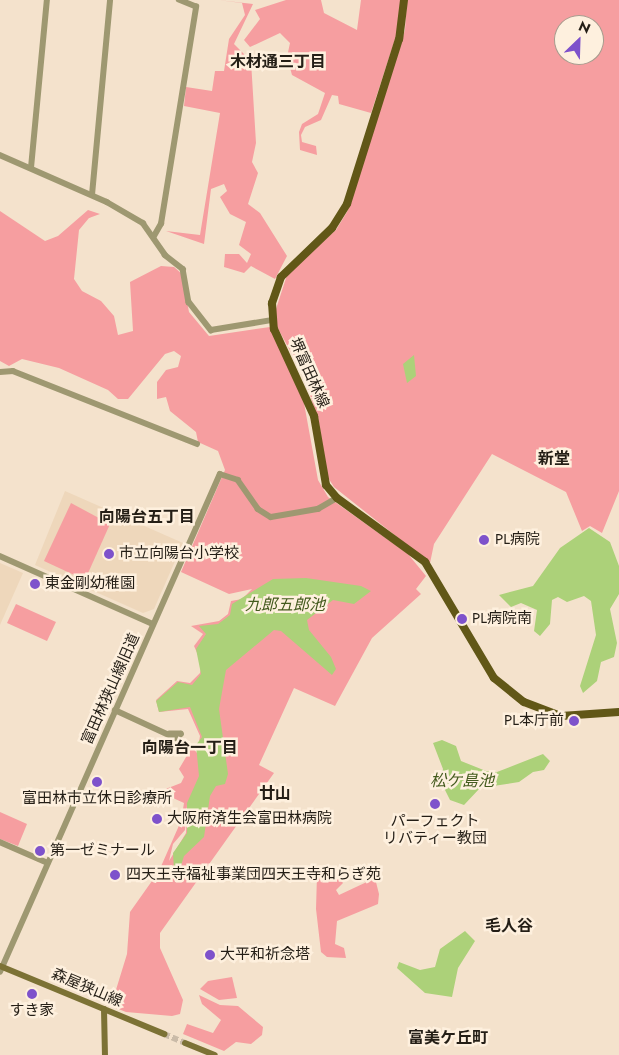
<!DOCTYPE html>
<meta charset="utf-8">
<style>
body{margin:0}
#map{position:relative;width:619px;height:1055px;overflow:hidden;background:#f4e2cc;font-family:Jost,"Noto Sans JP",sans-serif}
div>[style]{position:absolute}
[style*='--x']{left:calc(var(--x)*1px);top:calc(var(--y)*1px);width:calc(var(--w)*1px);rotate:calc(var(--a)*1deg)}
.built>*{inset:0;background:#eed7bb}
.green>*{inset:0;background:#f69ea0}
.water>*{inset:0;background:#acd179}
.secondary-tunnel>*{height:6px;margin-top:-3px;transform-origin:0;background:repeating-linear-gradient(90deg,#cabba8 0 6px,transparent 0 9px)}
.tertiary>*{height:5.5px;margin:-2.75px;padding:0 2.75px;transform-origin:2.75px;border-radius:2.75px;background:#9e9871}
.secondary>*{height:6px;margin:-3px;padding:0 3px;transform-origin:3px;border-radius:3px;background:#7c7235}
.primary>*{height:8px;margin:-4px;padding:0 4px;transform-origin:4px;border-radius:4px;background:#615717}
.dots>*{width:14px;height:14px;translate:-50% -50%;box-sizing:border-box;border:2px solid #fef0de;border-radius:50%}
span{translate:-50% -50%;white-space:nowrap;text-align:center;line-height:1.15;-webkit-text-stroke:5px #fef0de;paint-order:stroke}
.street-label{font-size:15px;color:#241e16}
.poi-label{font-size:15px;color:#241e16}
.left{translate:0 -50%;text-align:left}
.right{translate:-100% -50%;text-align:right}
.neighbourhood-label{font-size:16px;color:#241e16;font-weight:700}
.water-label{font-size:16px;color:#445b1e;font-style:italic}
.north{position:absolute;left:554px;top:15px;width:50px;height:50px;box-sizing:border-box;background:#fef0de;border:1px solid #a79c8e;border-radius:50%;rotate:24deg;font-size:14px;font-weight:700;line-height:20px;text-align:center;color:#241e16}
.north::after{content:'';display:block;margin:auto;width:18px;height:22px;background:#7e52cb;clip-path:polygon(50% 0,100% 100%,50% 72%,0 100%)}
</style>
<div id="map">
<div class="built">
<i style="clip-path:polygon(65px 491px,183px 543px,154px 609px,143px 613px,35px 565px)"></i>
<i style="clip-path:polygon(0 563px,23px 573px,0 625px)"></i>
</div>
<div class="green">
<i style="clip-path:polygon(218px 0,253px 4px,234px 44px,251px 61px,256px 143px,252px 162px,258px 173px,248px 204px,260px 213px,287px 256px,275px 279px,251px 266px,244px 273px,224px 267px,225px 254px,239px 254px,247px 263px,251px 254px,239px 245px,246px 222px,230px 214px,220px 197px,227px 191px,224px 184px,211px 189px,204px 244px,166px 231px,200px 235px,220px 113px,184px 106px,186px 87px,212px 91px,215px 71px,224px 71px,229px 39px,245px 15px,242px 3px)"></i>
<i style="clip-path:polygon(286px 0,321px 0,324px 13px,357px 30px,361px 0,401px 0,398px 30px,371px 113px,339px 104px,338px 96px,332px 95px,321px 120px,305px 127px,301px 135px,302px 142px,316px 146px,317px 155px,300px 150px,299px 132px,302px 124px,318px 114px,325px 93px,292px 75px,287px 57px,290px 43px,280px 33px,250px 47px,244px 40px,260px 19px,255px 10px)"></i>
<i style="clip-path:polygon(evenodd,407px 0,619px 0,619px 491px,602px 533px,590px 526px,582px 531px,566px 492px,492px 454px,434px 544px,430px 563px,334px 487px,327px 476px,319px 423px,304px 376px,276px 325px,275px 312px,288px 272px,336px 230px,347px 212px,405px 30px,407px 0,564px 25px,594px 25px,594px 55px,564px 55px,564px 25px)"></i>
<i style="clip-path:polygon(evenodd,88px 210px,100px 214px,89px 218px,79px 230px,74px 279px,82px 291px,101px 301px,114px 316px,118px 335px,133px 331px,130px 282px,161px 266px,174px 267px,182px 274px,189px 312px,209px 336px,270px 327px,304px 403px,318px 480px,328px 497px,408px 554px,426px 576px,416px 589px,421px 594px,372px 638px,335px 706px,294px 688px,259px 765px,274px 773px,160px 933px,160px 948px,183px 1000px,180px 1014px,172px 1016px,126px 1012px,111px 1006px,127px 954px,130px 912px,159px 871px,181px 821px,184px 803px,162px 793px,163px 790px,181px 783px,184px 777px,179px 769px,192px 747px,197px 753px,200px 736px,188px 709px,159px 712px,156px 700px,177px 681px,190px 683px,200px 673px,202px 664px,194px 646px,203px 634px,191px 626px,219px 621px,228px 614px,231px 601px,242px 599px,252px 589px,229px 594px,181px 572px,225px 470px,218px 451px,198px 442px,196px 432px,170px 411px,166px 397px,157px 399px,157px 382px,166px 370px,178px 367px,181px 356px,174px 351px,165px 354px,128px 399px,118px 399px,108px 390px,59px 368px,22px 359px,9px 366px,0 361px,0 211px,45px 241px,58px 236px,88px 210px,187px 805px,186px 833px,169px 861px,173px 844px,185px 830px,187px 805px)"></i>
<i style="clip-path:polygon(71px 503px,110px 524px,85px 580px,44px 561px)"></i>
<i style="clip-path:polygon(16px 604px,56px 622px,47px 641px,7px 623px)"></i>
<i style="clip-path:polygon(0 812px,27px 824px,18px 846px,0 839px)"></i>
<i style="clip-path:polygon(335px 873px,343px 883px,336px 890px,339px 895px,371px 880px,376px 882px,379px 894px,378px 904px,337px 921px,335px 944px,344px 948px,346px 958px,327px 957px,321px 952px,316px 909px,317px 875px)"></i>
<i style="clip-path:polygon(232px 977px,237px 998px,219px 1000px,200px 989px,208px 981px)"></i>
<i style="clip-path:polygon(199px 995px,220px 1005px,238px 1006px,263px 1027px,262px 1035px,251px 1044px,236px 1042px,224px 1051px,183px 1034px,187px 1024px,213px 1033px,221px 1020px,202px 1004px)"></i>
</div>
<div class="water">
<i style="clip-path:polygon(414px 355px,416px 376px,407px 383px,403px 364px)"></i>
<i style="clip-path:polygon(589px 528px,610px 542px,619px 566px,619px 594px,610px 609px,617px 643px,614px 657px,601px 662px,597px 681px,583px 693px,580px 686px,596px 635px,591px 601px,584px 596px,567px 602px,558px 597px,552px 600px,550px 624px,540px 636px,534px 631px,537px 610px,521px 603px,511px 607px,499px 595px,533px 586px,560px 548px)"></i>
<i style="clip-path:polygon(306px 578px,361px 586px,371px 591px,354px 604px,333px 600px,307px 620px,309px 630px,331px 657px,336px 669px,332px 675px,281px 631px,274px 630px,226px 670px,219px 709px,228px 774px,225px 784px,216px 786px,210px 796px,204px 837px,184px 856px,179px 872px,174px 870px,173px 853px,187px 833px,187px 803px,199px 776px,196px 745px,202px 737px,190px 707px,159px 712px,156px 701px,178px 682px,192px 685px,201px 674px,196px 649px,206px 634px,199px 626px,218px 624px,230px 615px,232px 604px,273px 579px)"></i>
<i style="clip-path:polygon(442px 740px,456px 746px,461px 761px,486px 771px,497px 772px,543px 754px,550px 761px,544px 770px,533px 772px,519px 782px,480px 788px,464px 805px,450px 800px,440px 780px,443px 769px,433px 743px)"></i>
<i style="clip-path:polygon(465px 931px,475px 941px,458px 968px,452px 997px,425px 993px,397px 968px,399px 962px,420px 970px,435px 967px,440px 949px)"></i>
</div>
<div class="secondary-tunnel">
<i style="--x:164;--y:1034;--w:23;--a:23"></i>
</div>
<div class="tertiary">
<i style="--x:0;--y:155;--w:117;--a:23.7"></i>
<i style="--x:107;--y:202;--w:42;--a:30.3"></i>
<i style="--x:143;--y:223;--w:39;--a:55"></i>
<i style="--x:165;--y:255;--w:23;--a:38"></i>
<i style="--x:183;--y:269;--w:34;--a:80"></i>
<i style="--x:189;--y:302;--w:36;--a:52"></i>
<i style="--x:211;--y:330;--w:62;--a:-9.3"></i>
<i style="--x:31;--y:168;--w:169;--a:-84.6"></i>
<i style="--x:92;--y:195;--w:196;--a:-84.7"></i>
<i style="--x:154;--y:236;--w:14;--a:-60"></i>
<i style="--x:161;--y:224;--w:220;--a:-80.8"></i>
<i style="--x:196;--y:7;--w:18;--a:-158"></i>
<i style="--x:0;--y:372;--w:13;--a:-4"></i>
<i style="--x:13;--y:371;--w:198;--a:21.6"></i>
<i style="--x:0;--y:556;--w:167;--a:24"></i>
<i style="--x:115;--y:710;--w:67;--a:24.7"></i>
<i style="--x:176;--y:738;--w:6;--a:-39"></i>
<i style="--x:181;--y:734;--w:11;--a:180"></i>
<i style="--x:0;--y:842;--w:52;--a:23.6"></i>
<i style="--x:0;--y:972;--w:544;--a:-66.17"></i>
<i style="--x:220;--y:474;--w:19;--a:18"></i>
<i style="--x:238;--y:480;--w:35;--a:55"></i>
<i style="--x:258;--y:509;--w:15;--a:32"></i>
<i style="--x:271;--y:517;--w:48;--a:-9.7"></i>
<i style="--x:318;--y:509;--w:22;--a:-30"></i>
</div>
<div class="secondary">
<i style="--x:0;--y:966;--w:178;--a:22.5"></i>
<i style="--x:104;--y:1009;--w:46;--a:88.8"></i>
<i style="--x:185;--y:1043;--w:32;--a:22"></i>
</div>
<div class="primary">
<i style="--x:404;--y:0;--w:39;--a:97"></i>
<i style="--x:399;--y:39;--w:173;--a:107.5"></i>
<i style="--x:347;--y:204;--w:28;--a:122"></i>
<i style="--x:332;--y:228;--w:71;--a:136.1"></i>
<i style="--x:281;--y:277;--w:28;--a:109"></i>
<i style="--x:272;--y:303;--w:26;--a:86"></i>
<i style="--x:274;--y:329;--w:96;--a:65.3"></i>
<i style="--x:314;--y:416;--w:70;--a:80.1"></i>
<i style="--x:326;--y:485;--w:17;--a:50"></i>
<i style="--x:337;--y:498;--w:109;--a:36"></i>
<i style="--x:425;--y:562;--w:135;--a:59.3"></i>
<i style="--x:494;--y:678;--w:38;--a:39"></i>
<i style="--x:524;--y:702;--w:40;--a:21"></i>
<i style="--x:561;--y:716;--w:58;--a:-3.9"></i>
</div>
<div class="dots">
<i style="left:484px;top:540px;background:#7e52cb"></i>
<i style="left:109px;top:554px;background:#7e52cb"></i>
<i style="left:35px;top:584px;background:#7e52cb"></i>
<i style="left:462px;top:619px;background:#7e52cb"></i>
<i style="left:574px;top:721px;background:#7e52cb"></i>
<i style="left:97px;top:782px;background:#7e52cb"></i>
<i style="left:435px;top:804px;background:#7e52cb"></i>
<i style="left:157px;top:819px;background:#7e52cb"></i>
<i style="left:40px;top:851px;background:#7e52cb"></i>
<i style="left:115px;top:875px;background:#7e52cb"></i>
<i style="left:210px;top:955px;background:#7e52cb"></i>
<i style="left:32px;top:994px;background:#7e52cb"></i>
</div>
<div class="street-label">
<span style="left:309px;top:373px;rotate:66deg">堺富田林線</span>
<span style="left:111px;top:689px;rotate:-66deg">富田林狭山線旧道</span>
<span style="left:87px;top:988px;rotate:23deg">森屋狭山線</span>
</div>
<div class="poi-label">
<span class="left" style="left:495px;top:540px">PL病院</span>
<span class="left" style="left:119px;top:554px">市立向陽台小学校</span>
<span class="left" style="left:45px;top:584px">東金剛幼稚園</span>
<span class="left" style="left:472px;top:619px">PL病院南</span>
<span class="right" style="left:564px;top:721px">PL本庁前</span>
<span style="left:97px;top:799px">富田林市立休日診療所</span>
<span class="left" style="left:167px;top:819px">大阪府済生会富田林病院</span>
<span style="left:435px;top:830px">パーフェクト<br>リバティー教団</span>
<span class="left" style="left:50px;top:851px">第一ゼミナール</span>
<span class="left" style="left:126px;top:875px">四天王寺福祉事業団四天王寺和らぎ苑</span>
<span class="left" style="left:220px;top:955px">大平和祈念塔</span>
<span style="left:32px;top:1011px">すき家</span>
</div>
<div class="neighbourhood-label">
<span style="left:278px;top:62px">木材通三丁目</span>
<span style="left:554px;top:459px">新堂</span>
<span style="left:147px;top:517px">向陽台五丁目</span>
<span style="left:190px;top:748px">向陽台一丁目</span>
<span style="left:275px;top:794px">廿山</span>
<span style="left:509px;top:926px">毛人谷</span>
<span style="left:448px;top:1038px">富美ケ丘町</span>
</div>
<div class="water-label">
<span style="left:285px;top:605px">九郎五郎池</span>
<span style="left:462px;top:781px">松ケ島池</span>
</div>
<div class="north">N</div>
</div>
